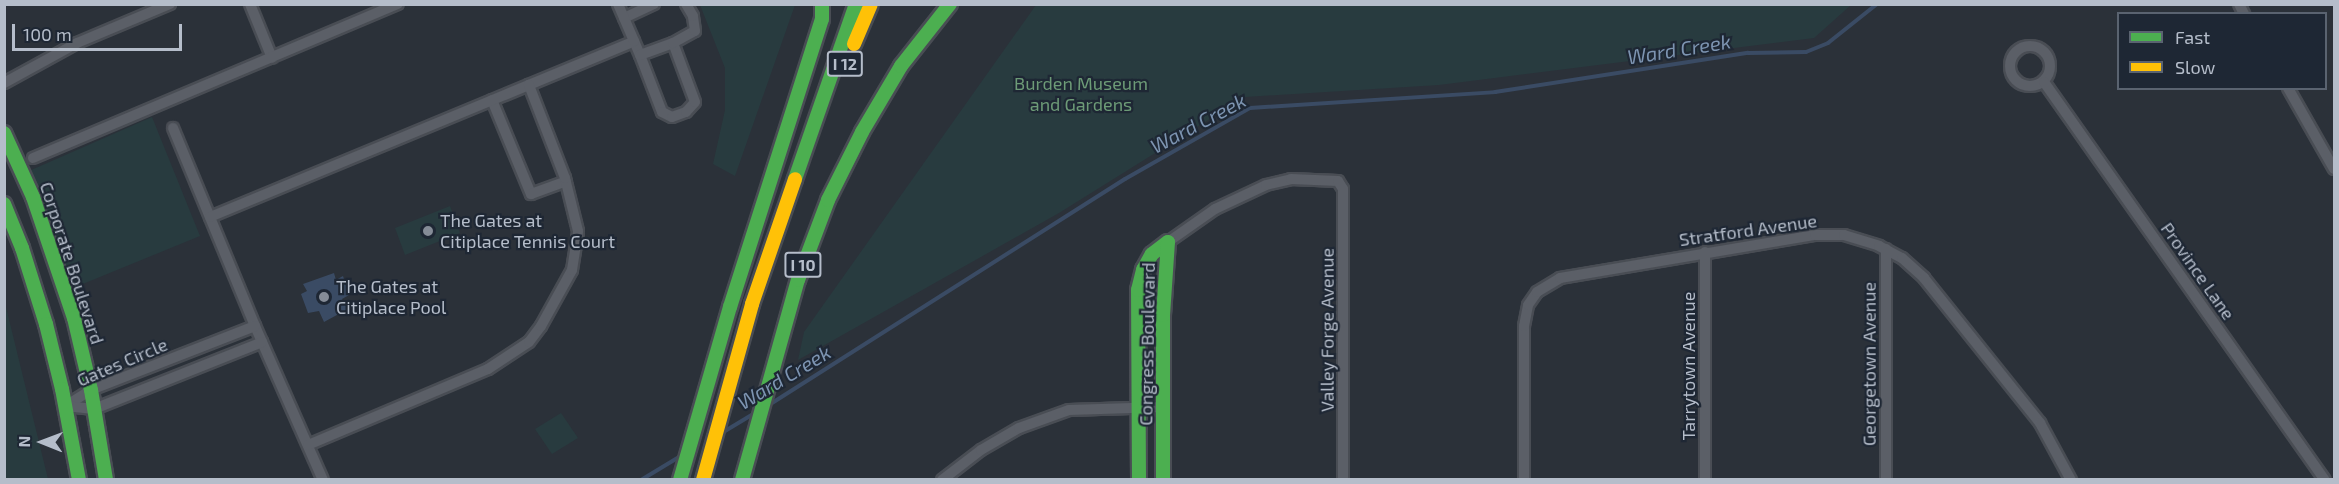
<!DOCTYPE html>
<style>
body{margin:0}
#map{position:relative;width:2339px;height:484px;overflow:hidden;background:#2b3139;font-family:"Exo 2",sans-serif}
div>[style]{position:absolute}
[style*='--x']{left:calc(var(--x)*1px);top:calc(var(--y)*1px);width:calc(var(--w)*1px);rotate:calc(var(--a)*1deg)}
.green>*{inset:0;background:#283b3f}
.water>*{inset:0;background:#3a4b64}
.stream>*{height:4px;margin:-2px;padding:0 2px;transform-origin:2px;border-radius:2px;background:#3a4b64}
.roads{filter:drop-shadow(2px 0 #494d54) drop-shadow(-2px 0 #494d54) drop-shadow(0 2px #494d54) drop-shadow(0 -2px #494d54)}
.street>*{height:10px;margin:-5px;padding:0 5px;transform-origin:5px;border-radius:5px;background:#5b5f67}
.street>.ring{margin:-5px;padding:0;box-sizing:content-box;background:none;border:10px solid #5b5f67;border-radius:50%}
.fast>*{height:14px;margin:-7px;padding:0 7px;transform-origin:7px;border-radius:7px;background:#4caf50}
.slow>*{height:14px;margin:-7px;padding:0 7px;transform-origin:7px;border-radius:7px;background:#ffc107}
.dots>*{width:16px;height:16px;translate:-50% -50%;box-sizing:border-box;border:3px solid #1e2734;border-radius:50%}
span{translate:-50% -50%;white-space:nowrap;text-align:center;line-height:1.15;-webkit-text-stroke:4.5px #1e2734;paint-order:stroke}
.shield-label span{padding:2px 4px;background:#1e2734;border:2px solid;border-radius:4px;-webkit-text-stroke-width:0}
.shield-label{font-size:16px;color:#b5bdca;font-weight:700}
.park-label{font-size:18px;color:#6d9b77}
.poi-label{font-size:18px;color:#b5bdca}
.left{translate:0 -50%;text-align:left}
.street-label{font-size:18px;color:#b5bdca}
.water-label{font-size:20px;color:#7d94b1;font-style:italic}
.frame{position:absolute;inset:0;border:6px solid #b5bdca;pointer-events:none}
.legend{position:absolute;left:2117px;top:12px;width:210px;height:78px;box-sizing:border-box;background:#1e2734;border:2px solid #5a6370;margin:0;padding:8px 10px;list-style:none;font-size:18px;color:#b5bdca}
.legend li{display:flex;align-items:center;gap:12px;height:30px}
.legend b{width:30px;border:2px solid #5a6370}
.north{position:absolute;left:12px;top:412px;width:60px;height:60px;-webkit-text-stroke:4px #1e2734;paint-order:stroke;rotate:271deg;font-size:16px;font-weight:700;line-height:24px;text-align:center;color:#b5bdca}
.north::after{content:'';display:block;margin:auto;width:21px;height:27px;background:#b5bdca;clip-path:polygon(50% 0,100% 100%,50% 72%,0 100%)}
.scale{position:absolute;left:12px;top:24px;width:170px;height:27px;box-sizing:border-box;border:3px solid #b5bdca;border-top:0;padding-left:8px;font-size:18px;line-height:21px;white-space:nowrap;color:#b5bdca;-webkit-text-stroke:4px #1e2734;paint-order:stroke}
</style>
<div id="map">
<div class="green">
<i style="clip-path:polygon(700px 5px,795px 5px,735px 176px,713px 164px,725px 110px,725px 68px)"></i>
<i style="clip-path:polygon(1036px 5px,1036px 4px,1851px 5px,1814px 38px,1439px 85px,1245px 97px,1059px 213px,798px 360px,804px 332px)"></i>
<i style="clip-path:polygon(152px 117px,200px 236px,73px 288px,29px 171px)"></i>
<i style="clip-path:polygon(450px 206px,460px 233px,405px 255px,395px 228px)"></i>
<i style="clip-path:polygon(5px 303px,48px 479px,5px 479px)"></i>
<i style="clip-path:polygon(561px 413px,578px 438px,552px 454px,535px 429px)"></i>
</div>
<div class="water">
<i style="clip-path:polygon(334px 273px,336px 280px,343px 276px,349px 295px,342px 299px,348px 309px,324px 322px,319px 311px,308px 313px,301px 294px,307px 291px,303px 284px)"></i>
</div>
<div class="stream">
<i style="--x:772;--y:403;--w:418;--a:-32.4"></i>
<i style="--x:1125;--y:179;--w:144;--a:-29.6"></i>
<i style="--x:1250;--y:108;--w:246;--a:-3.7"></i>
<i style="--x:1495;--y:92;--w:256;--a:-8.8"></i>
<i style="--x:1748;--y:53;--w:58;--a:-1"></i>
<i style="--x:1806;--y:52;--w:24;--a:-22"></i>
<i style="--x:1828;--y:43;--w:63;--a:-38.5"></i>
<i style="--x:725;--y:431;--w:31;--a:-31"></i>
<i style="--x:641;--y:480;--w:44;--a:-31.2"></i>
</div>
<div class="roads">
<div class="street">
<i style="--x:250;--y:4;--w:58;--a:67.8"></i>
<i style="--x:2239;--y:4;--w:11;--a:63"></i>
<i style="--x:624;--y:18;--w:33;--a:-25"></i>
<i style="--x:634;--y:41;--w:15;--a:67"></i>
<i style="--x:640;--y:55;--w:61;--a:68.9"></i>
<i style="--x:662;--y:112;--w:11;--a:27"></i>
<i style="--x:672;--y:117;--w:15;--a:-20"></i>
<i style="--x:686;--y:112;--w:13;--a:-48"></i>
<i style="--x:695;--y:102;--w:63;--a:-110.4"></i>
<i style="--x:673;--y:43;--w:35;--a:160"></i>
<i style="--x:673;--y:43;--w:25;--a:-29"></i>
<i style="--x:695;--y:31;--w:15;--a:-98"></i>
<i style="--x:693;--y:16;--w:14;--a:-120"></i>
<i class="ring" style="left:2010px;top:46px;width:30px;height:30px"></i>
<i style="--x:2044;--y:82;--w:487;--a:54.8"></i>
<i style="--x:4;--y:83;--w:83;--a:-28.7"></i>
<i style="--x:77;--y:43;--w:101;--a:-22.8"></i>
<i style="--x:2288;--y:88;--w:93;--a:60.4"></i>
<i style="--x:492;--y:100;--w:102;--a:67.5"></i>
<i style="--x:531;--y:194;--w:37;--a:-20"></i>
<i style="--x:173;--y:128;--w:214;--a:67.5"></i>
<i style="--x:255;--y:326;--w:168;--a:66.2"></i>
<i style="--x:33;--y:158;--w:396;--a:-22.9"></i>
<i style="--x:210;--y:217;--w:459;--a:-22.5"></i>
<i style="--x:634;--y:41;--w:40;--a:-113.4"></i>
<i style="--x:1168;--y:242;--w:57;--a:-35.1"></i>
<i style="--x:1215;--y:209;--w:56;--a:-25.2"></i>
<i style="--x:1266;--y:185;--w:26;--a:-13"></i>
<i style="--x:1291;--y:179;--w:47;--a:2.4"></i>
<i style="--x:1338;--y:181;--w:9;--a:58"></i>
<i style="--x:1343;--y:189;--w:291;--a:90"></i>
<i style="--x:255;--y:326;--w:176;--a:158.7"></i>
<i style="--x:91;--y:390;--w:31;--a:148"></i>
<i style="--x:65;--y:406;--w:29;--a:6"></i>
<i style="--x:94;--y:409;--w:181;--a:-21.7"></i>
<i style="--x:308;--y:445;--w:195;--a:-22.9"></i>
<i style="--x:488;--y:369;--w:49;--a:-33.4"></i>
<i style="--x:529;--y:342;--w:20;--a:-53"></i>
<i style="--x:541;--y:326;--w:64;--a:-61"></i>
<i style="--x:572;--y:270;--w:39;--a:-81"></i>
<i style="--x:578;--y:231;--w:55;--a:-103.8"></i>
<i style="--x:565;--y:178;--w:100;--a:-111.2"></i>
<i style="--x:942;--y:480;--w:49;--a:-37.6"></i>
<i style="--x:981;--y:450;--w:44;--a:-30.1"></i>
<i style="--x:1019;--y:428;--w:53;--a:-19.8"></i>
<i style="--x:1069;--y:410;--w:94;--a:-1.8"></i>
<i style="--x:1524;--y:480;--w:154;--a:-90"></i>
<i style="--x:1524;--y:326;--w:21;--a:-79"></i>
<i style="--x:1528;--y:305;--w:16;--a:-55"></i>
<i style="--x:1537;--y:292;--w:27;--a:-31"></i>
<i style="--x:1560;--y:278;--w:259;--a:-9.6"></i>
<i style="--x:1815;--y:235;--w:29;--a:0"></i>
<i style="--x:1844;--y:235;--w:37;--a:17"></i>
<i style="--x:1879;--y:246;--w:26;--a:28"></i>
<i style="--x:1902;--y:258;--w:30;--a:42"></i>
<i style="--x:1924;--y:278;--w:186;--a:51.3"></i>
<i style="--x:2040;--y:423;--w:65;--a:61.5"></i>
<i style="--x:1705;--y:480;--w:228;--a:-90"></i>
<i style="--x:1886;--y:480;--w:231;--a:-90"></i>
</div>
<div class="fast">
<i style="--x:4;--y:133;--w:70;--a:65.6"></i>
<i style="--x:33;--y:197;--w:128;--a:71.3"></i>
<i style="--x:74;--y:318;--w:74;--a:76.7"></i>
<i style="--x:91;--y:390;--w:91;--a:80.5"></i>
<i style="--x:795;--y:179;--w:185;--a:-70.8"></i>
<i style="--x:4;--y:204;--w:48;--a:67.8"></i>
<i style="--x:22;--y:248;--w:80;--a:72.5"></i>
<i style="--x:46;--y:324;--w:67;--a:76.2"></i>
<i style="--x:62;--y:389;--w:93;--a:79.4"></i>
<i style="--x:680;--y:480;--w:180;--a:-73.9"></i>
<i style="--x:730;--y:307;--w:302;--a:-72.3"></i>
<i style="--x:822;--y:19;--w:15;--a:-90"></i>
<i style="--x:742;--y:480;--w:208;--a:-74.4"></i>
<i style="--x:798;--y:280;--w:85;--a:-69.4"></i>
<i style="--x:828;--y:200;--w:76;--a:-63.4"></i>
<i style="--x:862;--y:132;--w:77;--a:-59.4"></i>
<i style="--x:901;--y:66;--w:79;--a:-51.7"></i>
<i style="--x:1139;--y:480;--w:190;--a:-90.3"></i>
<i style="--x:1138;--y:290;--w:21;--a:-76"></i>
<i style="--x:1143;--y:270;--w:18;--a:-61"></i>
<i style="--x:1152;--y:254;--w:20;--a:-37"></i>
<i style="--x:1163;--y:480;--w:165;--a:-90"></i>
<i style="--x:1163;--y:315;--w:73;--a:-86.1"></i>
</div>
<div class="slow">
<i style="--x:854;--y:44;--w:43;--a:-67"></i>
<i style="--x:703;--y:480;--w:183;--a:-74.4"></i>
<i style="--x:752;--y:304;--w:132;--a:-71"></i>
</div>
</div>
<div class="dots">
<i style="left:428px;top:231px;background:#858c97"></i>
<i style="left:324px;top:297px;background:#858c97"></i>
</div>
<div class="shield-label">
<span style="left:845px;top:64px">I 12</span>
<span style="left:803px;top:265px">I 10</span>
</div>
<div class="park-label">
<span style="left:1081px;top:94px">Burden Museum<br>and Gardens</span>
</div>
<div class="poi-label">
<span class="left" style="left:440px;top:231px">The Gates at<br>Citiplace Tennis Court</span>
<span class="left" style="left:336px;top:297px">The Gates at<br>Citiplace Pool</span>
</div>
<div class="street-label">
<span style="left:1748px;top:230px;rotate:-8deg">Stratford Avenue</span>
<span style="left:72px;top:263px;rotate:72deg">Corporate Boulevard</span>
<span style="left:2198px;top:271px;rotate:55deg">Province Lane</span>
<span style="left:1327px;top:330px;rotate:-90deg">Valley Forge Avenue</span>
<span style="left:1147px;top:344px;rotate:-89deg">Congress Boulevard</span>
<span style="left:122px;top:362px;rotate:-23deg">Gates Circle</span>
<span style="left:1869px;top:364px;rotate:-90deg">Georgetown Avenue</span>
<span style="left:1688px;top:366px;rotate:-90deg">Tarrytown Avenue</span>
</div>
<div class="water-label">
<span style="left:1679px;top:49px;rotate:-9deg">Ward Creek</span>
<span style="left:1198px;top:123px;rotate:-28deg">Ward Creek</span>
<span style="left:784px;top:377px;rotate:-31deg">Ward Creek</span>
</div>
<div class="frame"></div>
<ul class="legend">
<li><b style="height:8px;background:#4caf50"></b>Fast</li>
<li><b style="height:8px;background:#ffc107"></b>Slow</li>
</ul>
<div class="north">N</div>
<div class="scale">100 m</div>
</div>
